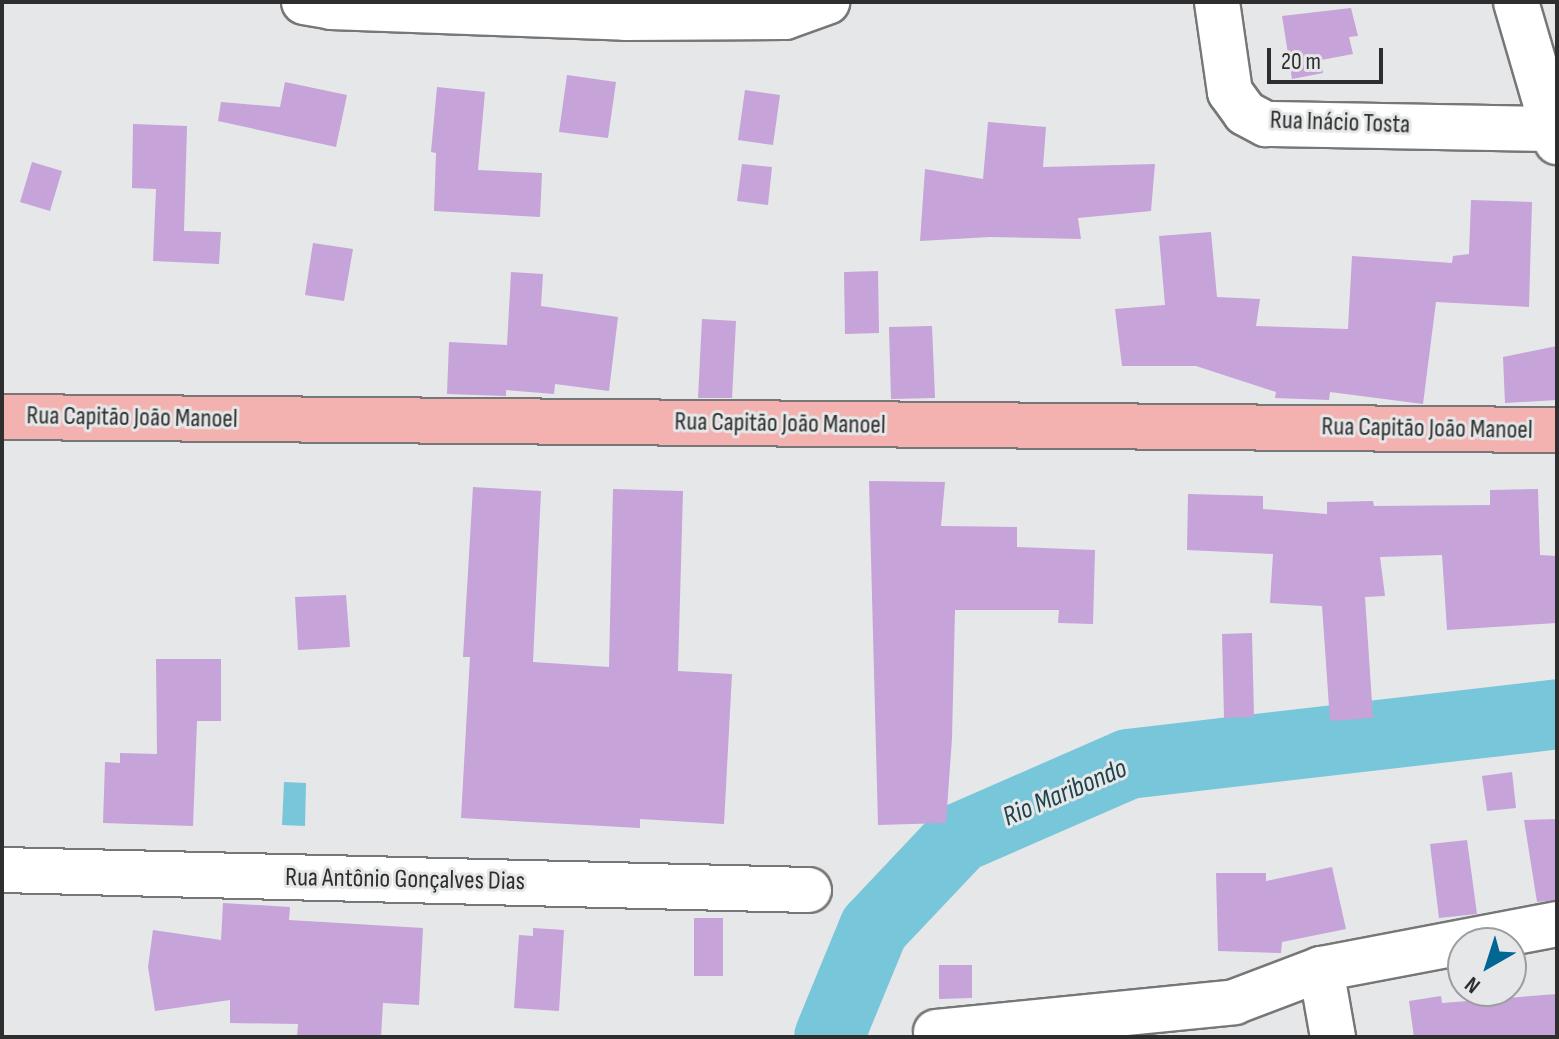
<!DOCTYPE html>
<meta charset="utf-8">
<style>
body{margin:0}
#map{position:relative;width:1559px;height:1039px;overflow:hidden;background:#e6e7e8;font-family:"Sofia Sans Condensed",sans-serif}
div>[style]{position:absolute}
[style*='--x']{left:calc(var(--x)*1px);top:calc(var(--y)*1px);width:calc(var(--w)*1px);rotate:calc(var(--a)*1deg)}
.water>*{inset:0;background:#77c6da}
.river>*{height:70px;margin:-35px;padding:0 35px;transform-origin:35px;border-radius:35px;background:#77c6da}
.building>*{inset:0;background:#c6a3d8}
.roads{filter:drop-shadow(2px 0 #777778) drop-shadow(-2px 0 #777778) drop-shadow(0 2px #777778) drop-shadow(0 -2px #777778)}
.minor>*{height:44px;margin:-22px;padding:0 22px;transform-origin:22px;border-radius:22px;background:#fff}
.major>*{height:44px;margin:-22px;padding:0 22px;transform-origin:22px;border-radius:22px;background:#f3b1b0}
span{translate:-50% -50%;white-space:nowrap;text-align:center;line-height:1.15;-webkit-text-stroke:6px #e6e7e8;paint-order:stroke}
.street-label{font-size:26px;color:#2e2e2e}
.water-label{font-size:28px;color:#1e434c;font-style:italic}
.frame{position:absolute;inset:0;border:4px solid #2e2e2e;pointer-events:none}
.north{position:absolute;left:1447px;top:927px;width:80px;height:80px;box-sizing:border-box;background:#e6e7e8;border:2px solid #9c9d9e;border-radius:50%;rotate:219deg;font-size:22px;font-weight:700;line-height:32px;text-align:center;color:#2e2e2e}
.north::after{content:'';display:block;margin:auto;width:28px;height:36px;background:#006795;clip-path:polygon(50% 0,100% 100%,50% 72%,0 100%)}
.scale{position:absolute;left:1267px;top:48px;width:116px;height:36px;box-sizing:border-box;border:4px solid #2e2e2e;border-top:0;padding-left:10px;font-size:24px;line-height:28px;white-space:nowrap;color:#2e2e2e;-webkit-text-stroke:6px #e6e7e8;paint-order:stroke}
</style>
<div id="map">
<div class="water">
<i style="clip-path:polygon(284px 782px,306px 783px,305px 826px,282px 825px)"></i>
</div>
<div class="river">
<i style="--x:829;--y:1037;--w:118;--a:-67.6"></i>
<i style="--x:874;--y:928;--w:124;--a:-46.6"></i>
<i style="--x:959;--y:838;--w:184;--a:-23.6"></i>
<i style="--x:1128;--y:764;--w:432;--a:-6.6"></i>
</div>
<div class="building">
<i style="clip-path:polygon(1351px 8px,1358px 36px,1349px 37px,1353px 54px,1321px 60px,1323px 73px,1292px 79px,1282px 16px)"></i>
<i style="clip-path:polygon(567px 75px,616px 82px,608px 138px,559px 132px)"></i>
<i style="clip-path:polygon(285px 82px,347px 95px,336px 147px,218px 121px,221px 102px,280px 107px)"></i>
<i style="clip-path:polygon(437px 87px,485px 92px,478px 170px,542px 173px,540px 217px,434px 211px,436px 153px,431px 152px)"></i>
<i style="clip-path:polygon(745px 90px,780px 95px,773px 145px,738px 140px)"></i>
<i style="clip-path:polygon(988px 122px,1046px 127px,1043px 167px,1155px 164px,1151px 211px,1078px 218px,1081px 239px,990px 237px,920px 241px,925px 169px,983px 179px)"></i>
<i style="clip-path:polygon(133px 124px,187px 126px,184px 231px,221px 232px,219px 264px,153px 261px,156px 189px,132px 188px)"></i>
<i style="clip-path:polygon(32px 162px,62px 171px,50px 211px,20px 202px)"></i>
<i style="clip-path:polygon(742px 164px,772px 167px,768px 205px,737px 201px)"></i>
<i style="clip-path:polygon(1471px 200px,1532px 202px,1529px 307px,1436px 302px,1423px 404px,1330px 392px,1329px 400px,1275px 398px,1276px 392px,1196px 366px,1122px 366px,1115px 309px,1165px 305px,1159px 236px,1211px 232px,1217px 297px,1260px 299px,1256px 326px,1348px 329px,1352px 256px,1452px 263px,1453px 256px,1469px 254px)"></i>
<i style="clip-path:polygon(313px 243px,353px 249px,344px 301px,305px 295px)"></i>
<i style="clip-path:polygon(878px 271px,879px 333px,845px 334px,844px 272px)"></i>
<i style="clip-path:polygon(511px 272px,543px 274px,541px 306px,618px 317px,609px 391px,555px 384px,554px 394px,506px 390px,506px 396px,447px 394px,449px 342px,507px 345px)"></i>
<i style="clip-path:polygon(702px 319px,736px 321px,732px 398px,698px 398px)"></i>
<i style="clip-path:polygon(932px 326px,935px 398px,891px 399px,889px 327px)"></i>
<i style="clip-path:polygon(1557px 346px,1557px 400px,1505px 403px,1503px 357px)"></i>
<i style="clip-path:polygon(869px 481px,945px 482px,941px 526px,1017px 527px,1017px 547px,1095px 550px,1093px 624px,1058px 623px,1059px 610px,955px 610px,952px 738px,946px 823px,878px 825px)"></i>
<i style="clip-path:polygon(473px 487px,541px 491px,533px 662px,609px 667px,613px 489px,683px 491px,678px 671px,732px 674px,724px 824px,640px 819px,640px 828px,461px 818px,470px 657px,463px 657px)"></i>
<i style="clip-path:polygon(1538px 489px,1540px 555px,1557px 556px,1557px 623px,1447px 630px,1442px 555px,1380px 557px,1385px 596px,1365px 597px,1373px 718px,1330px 721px,1322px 606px,1270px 603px,1273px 554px,1187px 550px,1188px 494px,1263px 496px,1263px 509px,1327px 514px,1327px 502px,1373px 501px,1374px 506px,1490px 505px,1490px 490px)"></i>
<i style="clip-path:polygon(346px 595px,350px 647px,298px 650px,295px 597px)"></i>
<i style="clip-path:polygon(1252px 633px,1254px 717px,1224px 718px,1222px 634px)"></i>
<i style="clip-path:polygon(156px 659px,221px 659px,221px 721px,197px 721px,193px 826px,103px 823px,105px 762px,120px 763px,120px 753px,157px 754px)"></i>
<i style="clip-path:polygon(1512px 772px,1516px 808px,1487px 811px,1482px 776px)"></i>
<i style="clip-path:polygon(1557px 819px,1557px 900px,1537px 902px,1524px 820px)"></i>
<i style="clip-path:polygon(1467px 840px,1477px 914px,1439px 918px,1430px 844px)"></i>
<i style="clip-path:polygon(1332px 867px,1346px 929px,1282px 942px,1281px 953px,1218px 951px,1216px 873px,1266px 873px,1266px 881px)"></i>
<i style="clip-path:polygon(223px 903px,290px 907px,289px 920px,423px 928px,419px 1005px,383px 1003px,381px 1037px,297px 1037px,298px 1024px,230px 1023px,230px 1000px,155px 1011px,148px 967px,153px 930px,221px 940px)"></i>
<i style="clip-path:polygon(694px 918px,723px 918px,723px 976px,694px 976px)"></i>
<i style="clip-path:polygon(533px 928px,564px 930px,559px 1011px,514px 1008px,519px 935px,533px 936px)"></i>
<i style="clip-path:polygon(939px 965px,972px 965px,972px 998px,939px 999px)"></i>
<i style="clip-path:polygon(1557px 994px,1557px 1037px,1414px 1037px,1409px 1001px,1441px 996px,1442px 1003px)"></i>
</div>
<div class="roads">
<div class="minor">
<i style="--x:304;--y:2;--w:27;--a:10"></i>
<i style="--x:331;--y:7;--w:295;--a:2.1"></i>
<i style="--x:626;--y:18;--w:159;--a:-0.4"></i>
<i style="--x:785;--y:17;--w:45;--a:-19.7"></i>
<i style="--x:1217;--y:2;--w:91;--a:81.8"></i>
<i style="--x:1230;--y:92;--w:26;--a:54"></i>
<i style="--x:1245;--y:113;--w:24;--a:28"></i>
<i style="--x:1266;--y:124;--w:287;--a:1"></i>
<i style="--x:1516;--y:2;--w:146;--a:73.7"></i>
<i style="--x:2;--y:870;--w:807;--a:1.42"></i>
<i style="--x:1321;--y:969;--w:69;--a:80"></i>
<i style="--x:936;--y:1032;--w:300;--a:-5.7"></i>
<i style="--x:1234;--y:1002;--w:93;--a:-20.8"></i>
<i style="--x:1321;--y:969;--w:240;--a:-10.8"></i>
</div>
<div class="major">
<i style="--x:2;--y:417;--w:1555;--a:0.48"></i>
</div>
</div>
<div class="street-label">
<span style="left:1340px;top:123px;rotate:2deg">Rua Inácio Tosta</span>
<span style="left:132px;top:418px;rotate:1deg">Rua Capitão João Manoel</span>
<span style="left:780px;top:424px;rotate:1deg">Rua Capitão João Manoel</span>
<span style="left:1427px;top:429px;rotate:1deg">Rua Capitão João Manoel</span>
<span style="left:405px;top:880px;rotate:1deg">Rua Antônio Gonçalves Dias</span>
</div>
<div class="water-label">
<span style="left:1065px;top:793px;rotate:-23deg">Rio Maribondo</span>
</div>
<div class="frame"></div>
<div class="north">N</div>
<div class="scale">20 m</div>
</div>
